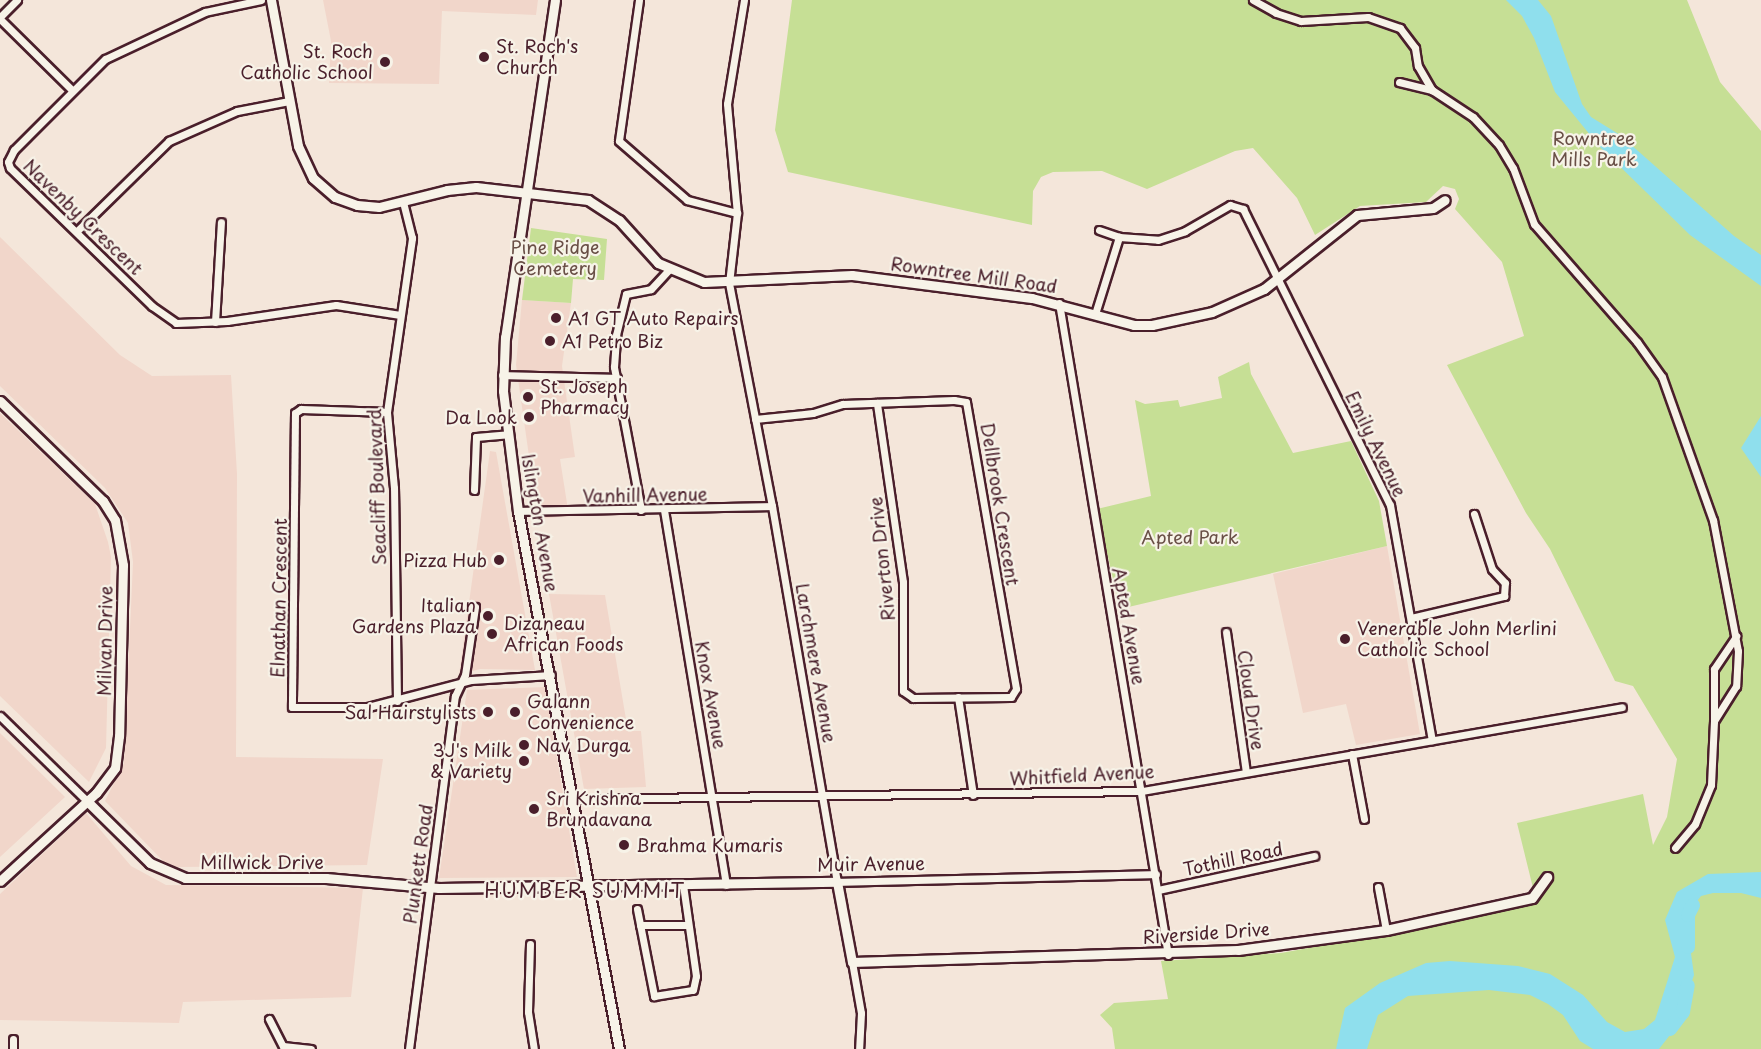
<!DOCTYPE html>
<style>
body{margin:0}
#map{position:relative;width:1761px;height:1049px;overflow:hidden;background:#f4e6da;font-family:"Playpen Sans",sans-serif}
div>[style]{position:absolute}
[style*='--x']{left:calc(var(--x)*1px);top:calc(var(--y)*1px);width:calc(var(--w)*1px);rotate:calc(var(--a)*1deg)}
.built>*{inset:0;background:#f1d6ca}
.green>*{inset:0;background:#c6df95}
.water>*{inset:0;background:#8fdfed}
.river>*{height:14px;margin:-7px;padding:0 7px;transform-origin:7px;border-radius:7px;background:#8fdfed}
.roads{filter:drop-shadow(2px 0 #4a1f2b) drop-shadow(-2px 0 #4a1f2b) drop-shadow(0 2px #4a1f2b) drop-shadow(0 -2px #4a1f2b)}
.street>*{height:7px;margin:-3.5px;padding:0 3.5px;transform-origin:3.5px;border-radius:3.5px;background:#f7f3e8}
.secondary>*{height:9px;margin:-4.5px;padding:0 4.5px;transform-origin:4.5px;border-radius:4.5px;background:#f7f3e8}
.dots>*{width:16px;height:16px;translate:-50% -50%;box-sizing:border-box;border:3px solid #f7f3e8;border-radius:50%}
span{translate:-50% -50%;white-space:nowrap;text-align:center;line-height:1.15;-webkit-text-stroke:4.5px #f7f3e8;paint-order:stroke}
.poi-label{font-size:18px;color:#4a1f2b}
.left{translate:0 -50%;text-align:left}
.right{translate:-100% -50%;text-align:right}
.park-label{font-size:18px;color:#694f46}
.street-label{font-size:18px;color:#4a1f2b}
.neighbourhood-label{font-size:20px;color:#4a1f2b;letter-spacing:1.5px}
</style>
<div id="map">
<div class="built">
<i style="clip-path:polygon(323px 0,538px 0,536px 15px,442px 11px,439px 84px,329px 83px,331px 41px)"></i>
<i style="clip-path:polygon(0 237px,120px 355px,152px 376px,231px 375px,237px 474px,236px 757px,383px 759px,367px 865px,177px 867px,164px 862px,105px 801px,124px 763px,133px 562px,128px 523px,105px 488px,0 386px)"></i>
<i style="clip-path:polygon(522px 300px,571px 303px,562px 366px,575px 457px,560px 459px,569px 516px,538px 519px,516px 365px)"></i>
<i style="clip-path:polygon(0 413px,95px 504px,108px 542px,111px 557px,106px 748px,89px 782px,0 696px)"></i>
<i style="clip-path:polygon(490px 451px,496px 452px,535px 670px,480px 669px,459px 675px)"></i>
<i style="clip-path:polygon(1387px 546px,1420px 734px,1356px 745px,1346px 704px,1303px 713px,1273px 574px)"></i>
<i style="clip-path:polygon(549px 594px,605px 595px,628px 731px,641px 731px,646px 787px,584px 789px)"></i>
<i style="clip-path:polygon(545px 687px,577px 877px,439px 878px,467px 690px)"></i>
<i style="clip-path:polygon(0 733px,65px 797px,0 857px)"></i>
<i style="clip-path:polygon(86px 813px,131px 866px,166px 885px,363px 888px,351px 997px,183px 1002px,179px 1023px,0 1020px,0 894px)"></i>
</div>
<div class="green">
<i style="clip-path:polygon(792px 0,1687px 0,1720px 82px,1761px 131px,1761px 1049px,1115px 1049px,1112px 1028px,1100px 1015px,1114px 1003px,1168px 999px,1161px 961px,1281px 953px,1391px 933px,1535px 896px,1517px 823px,1643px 794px,1653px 845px,1667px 817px,1677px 759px,1633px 686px,1615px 681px,1550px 549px,1526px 513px,1447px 365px,1524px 336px,1502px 262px,1455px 209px,1459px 199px,1455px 189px,1443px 186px,1426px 202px,1360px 206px,1315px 235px,1297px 198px,1253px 148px,1235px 151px,1147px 189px,1102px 171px,1053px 172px,1041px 177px,1033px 191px,1032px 225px,788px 172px,775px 130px)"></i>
<i style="clip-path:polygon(531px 228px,607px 239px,604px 280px,573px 279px,571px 303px,522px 300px)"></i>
<i style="clip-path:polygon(1249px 362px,1251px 374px,1293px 453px,1351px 441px,1379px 501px,1387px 546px,1120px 609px,1097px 509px,1151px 496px,1135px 400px,1145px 404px,1178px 400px,1180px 407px,1222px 398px,1218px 377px)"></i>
</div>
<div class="water">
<i style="clip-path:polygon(1506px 0,1538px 0,1551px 16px,1582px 104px,1591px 117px,1620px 135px,1734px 236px,1761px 255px,1761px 286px,1690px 235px,1600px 147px,1555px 92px,1534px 38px,1522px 16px)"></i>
<i style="clip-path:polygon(1761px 416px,1761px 477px,1741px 448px)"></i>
<i style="clip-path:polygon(1761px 872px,1761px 898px,1741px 893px,1713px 893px,1701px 896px,1694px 905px,1687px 925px,1694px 975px,1677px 1026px,1659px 1049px,1593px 1049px,1580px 1041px,1563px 1015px,1548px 1004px,1530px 995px,1489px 990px,1408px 996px,1378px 1015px,1367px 1049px,1336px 1049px,1345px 1008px,1380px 983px,1426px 963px,1450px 961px,1518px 966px,1550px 974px,1583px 995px,1607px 1022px,1625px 1032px,1644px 1029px,1655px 1020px,1675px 957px,1665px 920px,1677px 892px,1708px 874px)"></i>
</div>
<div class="river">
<i style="--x:1688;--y:947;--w:32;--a:-90"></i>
<i style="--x:1688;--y:915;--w:11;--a:-63"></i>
<i style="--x:1670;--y:1029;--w:21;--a:-53"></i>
<i style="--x:1683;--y:1012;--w:27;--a:-80"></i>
</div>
<div class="roads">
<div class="street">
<i style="--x:261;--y:0;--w:57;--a:167.9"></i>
<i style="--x:205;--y:12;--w:110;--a:154.8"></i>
<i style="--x:105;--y:59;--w:129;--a:135"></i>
<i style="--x:14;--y:150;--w:13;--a:117"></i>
<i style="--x:8;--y:162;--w:6;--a:72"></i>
<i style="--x:10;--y:168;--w:198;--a:44.2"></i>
<i style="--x:152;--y:306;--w:29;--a:35"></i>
<i style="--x:176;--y:323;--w:51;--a:-2.2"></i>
<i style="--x:227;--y:321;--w:110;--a:-8.4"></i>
<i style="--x:336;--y:305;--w:65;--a:8.9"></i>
<i style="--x:639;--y:0;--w:142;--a:98.1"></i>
<i style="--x:619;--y:141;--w:90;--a:40.9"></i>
<i style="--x:687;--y:200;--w:52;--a:14.6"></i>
<i style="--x:744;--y:0;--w:105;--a:99.3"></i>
<i style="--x:727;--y:104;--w:109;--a:84.8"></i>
<i style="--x:737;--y:213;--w:70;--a:96.5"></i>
<i style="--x:729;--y:283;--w:227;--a:79.1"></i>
<i style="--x:772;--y:506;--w:382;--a:80.2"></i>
<i style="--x:837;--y:882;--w:319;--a:-1.4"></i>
<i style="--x:1253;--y:0;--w:26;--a:29"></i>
<i style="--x:1276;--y:13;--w:26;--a:18"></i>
<i style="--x:1301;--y:21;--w:67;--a:-3.4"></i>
<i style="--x:1368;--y:17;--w:34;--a:19"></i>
<i style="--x:1400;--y:28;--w:25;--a:53"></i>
<i style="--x:1415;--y:48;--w:18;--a:81"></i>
<i style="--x:1418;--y:66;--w:28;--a:60"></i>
<i style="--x:1432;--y:90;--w:49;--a:33.4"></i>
<i style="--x:1473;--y:117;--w:38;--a:47"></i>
<i style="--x:1499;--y:145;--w:27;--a:59"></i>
<i style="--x:1513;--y:168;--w:60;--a:69.4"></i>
<i style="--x:1534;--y:224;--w:157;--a:48.9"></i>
<i style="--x:1637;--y:342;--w:43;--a:54.5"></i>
<i style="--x:1662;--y:377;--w:152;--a:70.4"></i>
<i style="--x:1713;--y:520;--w:133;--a:79.2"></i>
<i style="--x:1738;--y:651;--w:35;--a:93"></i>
<i style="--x:1736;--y:686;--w:41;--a:122.2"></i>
<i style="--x:1714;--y:721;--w:64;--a:92.7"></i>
<i style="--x:1711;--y:785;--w:42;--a:112.3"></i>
<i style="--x:1695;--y:824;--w:31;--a:130"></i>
<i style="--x:0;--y:17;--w:24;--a:-45"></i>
<i style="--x:0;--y:19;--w:100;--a:44.6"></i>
<i style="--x:1399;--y:82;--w:34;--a:14"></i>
<i style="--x:1099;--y:230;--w:21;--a:19"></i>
<i style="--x:1119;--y:237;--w:39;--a:4"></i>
<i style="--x:1158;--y:240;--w:28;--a:-18"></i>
<i style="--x:1185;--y:231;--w:52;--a:-30"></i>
<i style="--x:1230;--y:205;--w:14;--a:17"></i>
<i style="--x:1243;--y:209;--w:330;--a:63.6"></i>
<i style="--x:1390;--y:505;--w:239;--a:79.9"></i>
<i style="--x:77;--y:231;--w:129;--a:-44.4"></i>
<i style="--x:169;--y:141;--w:74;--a:-23.8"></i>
<i style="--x:237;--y:111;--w:53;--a:-10.9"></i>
<i style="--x:1059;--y:303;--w:661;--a:80.51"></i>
<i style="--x:1095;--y:314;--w:81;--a:-72.7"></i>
<i style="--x:215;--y:322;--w:100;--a:-86.6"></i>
<i style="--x:502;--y:375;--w:115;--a:1.5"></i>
<i style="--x:387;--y:412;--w:86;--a:-178"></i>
<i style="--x:301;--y:409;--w:7;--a:146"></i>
<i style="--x:295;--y:413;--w:294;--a:90.6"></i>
<i style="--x:292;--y:707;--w:76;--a:0"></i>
<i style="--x:368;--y:707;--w:106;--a:-14.7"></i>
<i style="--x:471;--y:680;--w:80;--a:-3.6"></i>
<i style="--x:755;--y:419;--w:58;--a:-5.9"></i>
<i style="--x:813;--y:413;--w:31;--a:-17"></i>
<i style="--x:843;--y:404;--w:111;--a:-2.1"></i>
<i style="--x:954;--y:400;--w:12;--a:9"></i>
<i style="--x:966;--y:402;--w:291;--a:80.1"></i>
<i style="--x:1016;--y:689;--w:9;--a:122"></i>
<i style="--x:1011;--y:697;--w:98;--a:179.4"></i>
<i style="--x:913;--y:698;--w:12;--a:-145"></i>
<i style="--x:903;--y:691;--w:109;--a:-90"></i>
<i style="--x:903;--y:582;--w:181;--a:-98.3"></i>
<i style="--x:474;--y:490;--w:53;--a:-87.8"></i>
<i style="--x:476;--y:437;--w:32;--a:-5"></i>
<i style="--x:641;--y:510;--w:146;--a:-100.7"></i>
<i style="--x:614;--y:367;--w:32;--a:-86"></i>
<i style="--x:616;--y:335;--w:42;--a:-76.3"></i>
<i style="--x:626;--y:294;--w:25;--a:-11"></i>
<i style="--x:651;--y:289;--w:26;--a:-47"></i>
<i style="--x:664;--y:510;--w:380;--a:80.6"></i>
<i style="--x:518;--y:511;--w:254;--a:-1.1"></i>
<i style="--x:1411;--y:618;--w:96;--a:-13.3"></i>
<i style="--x:1504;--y:596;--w:13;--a:-86"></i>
<i style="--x:1505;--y:583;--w:19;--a:-133"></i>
<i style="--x:1492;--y:569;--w:58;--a:-108.1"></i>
<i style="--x:1226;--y:632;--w:141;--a:81.9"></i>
<i style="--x:958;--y:697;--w:99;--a:81.3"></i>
<i style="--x:397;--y:701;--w:213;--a:-90.8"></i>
<i style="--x:394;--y:488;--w:76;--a:-95.3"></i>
<i style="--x:387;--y:412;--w:176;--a:-81.8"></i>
<i style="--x:412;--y:238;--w:37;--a:-104"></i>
<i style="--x:0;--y:716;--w:122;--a:44.3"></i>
<i style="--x:1714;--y:721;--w:52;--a:-90"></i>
<i style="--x:1714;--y:669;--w:40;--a:-56"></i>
<i style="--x:1352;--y:754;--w:66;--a:79.5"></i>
<i style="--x:573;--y:799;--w:569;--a:-0.81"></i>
<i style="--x:1142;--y:791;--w:487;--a:-9.9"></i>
<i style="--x:1378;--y:887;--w:44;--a:79.5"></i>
<i style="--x:1158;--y:890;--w:160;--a:-12.3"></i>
<i style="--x:637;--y:909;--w:89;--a:78.9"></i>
<i style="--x:654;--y:996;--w:39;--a:-9"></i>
<i style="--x:693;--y:990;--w:14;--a:-78"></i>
<i style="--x:696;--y:976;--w:92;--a:-98.1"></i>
<i style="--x:640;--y:925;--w:47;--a:0"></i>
<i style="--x:530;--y:944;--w:68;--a:91.7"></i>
<i style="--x:528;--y:1012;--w:37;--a:81"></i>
<i style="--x:852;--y:962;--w:52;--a:80"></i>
<i style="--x:861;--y:1013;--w:36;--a:93"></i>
<i style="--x:269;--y:1019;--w:30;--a:63"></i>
<i style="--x:283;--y:1046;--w:28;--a:6"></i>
<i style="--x:13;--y:1049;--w:10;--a:-90"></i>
<i style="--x:409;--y:1049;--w:356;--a:-82.6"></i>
<i style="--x:455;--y:696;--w:23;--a:-65"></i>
<i style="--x:465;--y:675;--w:69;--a:-81.6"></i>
</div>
<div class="secondary">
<i style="--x:271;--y:0;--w:148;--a:79.5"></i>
<i style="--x:298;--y:146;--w:35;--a:65"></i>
<i style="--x:313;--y:178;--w:29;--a:41"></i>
<i style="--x:335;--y:197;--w:23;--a:20"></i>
<i style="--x:357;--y:205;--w:22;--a:5"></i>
<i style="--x:379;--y:207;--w:70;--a:-14"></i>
<i style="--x:447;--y:190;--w:29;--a:-6"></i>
<i style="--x:476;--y:187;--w:113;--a:6.6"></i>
<i style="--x:588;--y:200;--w:37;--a:33"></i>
<i style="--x:619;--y:220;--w:58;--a:47.8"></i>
<i style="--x:658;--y:263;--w:50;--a:22.4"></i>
<i style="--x:704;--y:282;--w:148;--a:-2.7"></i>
<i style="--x:852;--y:275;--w:181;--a:7.3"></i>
<i style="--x:1032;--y:298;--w:106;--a:14.8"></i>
<i style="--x:1134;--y:325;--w:18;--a:0"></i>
<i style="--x:1152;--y:325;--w:61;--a:-12.2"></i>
<i style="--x:1212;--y:312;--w:57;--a:-23.9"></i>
<i style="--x:1264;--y:289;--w:119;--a:-38.5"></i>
<i style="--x:1357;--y:215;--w:76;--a:-5.3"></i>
<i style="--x:1433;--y:208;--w:14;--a:-34"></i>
<i style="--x:555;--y:0;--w:341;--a:98.4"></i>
<i style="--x:505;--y:337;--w:54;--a:92.1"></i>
<i style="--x:503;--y:391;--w:121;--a:82.9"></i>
<i style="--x:518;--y:511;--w:547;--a:79.37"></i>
<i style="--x:0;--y:401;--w:144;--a:44.2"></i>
<i style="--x:103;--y:501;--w:22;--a:58"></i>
<i style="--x:115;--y:520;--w:46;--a:79.9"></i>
<i style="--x:123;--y:565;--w:171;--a:91.3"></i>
<i style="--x:119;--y:736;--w:32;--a:97"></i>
<i style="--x:115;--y:768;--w:31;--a:127"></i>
<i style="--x:96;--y:793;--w:130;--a:137.5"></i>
<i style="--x:87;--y:801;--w:88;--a:44.5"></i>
<i style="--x:150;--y:863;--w:38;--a:23"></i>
<i style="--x:185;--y:878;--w:141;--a:0"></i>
<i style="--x:326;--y:878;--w:113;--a:5.1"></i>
<i style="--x:439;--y:888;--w:398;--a:-0.9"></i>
<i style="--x:837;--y:882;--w:81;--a:79.4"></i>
<i style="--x:852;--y:962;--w:386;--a:-1.8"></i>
<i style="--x:1238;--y:950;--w:149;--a:-7.7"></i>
<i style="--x:1386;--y:930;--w:149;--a:-12.4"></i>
<i style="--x:1532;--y:898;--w:26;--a:-54"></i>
</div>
</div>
<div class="dots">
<i style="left:484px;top:57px;background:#4a1f2b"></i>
<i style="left:385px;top:62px;background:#4a1f2b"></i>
<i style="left:556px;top:318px;background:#4a1f2b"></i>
<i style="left:550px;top:341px;background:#4a1f2b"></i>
<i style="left:528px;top:397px;background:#4a1f2b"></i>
<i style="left:529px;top:417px;background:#4a1f2b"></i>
<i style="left:499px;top:560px;background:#4a1f2b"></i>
<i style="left:488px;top:616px;background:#4a1f2b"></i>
<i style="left:492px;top:634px;background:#4a1f2b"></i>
<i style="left:1345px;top:639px;background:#4a1f2b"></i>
<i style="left:488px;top:712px;background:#4a1f2b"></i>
<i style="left:515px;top:712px;background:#4a1f2b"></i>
<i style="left:524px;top:745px;background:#4a1f2b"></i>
<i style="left:524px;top:761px;background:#4a1f2b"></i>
<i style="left:534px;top:809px;background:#4a1f2b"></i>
<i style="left:624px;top:845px;background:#4a1f2b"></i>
</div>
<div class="poi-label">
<span class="left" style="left:496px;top:57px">St. Roch's<br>Church</span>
<span class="right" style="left:373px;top:62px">St. Roch<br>Catholic School</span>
<span class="left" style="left:568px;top:318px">A1 GT Auto Repairs</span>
<span class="left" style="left:562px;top:341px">A1 Petro Biz</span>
<span class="left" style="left:540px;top:397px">St. Joseph<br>Pharmacy</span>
<span class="right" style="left:517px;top:417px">Da Look</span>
<span class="right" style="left:487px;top:560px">Pizza Hub</span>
<span class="right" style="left:476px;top:616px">Italian<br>Gardens Plaza</span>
<span class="left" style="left:504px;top:634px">Dizaneau<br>African Foods</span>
<span class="left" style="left:1357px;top:639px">Venerable John Merlini<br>Catholic School</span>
<span class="left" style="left:527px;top:712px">Galann<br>Convenience</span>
<span class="right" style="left:476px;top:712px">Sal Hairstylists</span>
<span class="left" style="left:536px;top:745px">Nav Durga</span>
<span class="right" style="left:512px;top:761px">3J's Milk<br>&amp; Variety</span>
<span class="left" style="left:546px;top:809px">Sri Krishna<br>Brundavana</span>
<span class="left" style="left:636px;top:845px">Brahma Kumaris</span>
</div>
<div class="park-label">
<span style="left:1594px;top:149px">Rowntree<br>Mills Park</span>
<span style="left:555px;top:258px">Pine Ridge<br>Cemetery</span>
<span style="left:1190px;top:537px">Apted Park</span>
</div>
<div class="street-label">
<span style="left:83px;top:217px;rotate:44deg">Navenby Crescent</span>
<span style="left:974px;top:275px;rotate:8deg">Rowntree Mill Road</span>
<span style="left:1376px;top:444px;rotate:64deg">Emily Avenue</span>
<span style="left:377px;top:487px;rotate:-92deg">Seacliff Boulevard</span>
<span style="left:645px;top:495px;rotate:-1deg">Vanhill Avenue</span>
<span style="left:1000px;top:504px;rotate:81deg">Dellbrook Crescent</span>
<span style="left:540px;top:523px;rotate:80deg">Islington Avenue</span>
<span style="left:882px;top:559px;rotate:-96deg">Riverton Drive</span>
<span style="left:279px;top:598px;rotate:-89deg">Elnathan Crescent</span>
<span style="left:1129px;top:626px;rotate:80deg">Apted Avenue</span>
<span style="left:105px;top:641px;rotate:-89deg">Milvan Drive</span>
<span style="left:816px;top:663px;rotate:80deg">Larchmere Avenue</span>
<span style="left:711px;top:695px;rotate:80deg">Knox Avenue</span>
<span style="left:1251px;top:700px;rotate:82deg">Cloud Drive</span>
<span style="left:1082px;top:775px;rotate:-3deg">Whitfield Avenue</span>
<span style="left:1233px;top:859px;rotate:-12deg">Tothill Road</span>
<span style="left:262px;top:862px">Millwick Drive</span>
<span style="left:418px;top:864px;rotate:-82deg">Plunkett Road</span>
<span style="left:871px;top:864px;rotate:-1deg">Muir Avenue</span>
<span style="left:1206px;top:933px;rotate:-4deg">Riverside Drive</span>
</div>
<div class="neighbourhood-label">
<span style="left:585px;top:890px">HUMBER SUMMIT</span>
</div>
</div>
